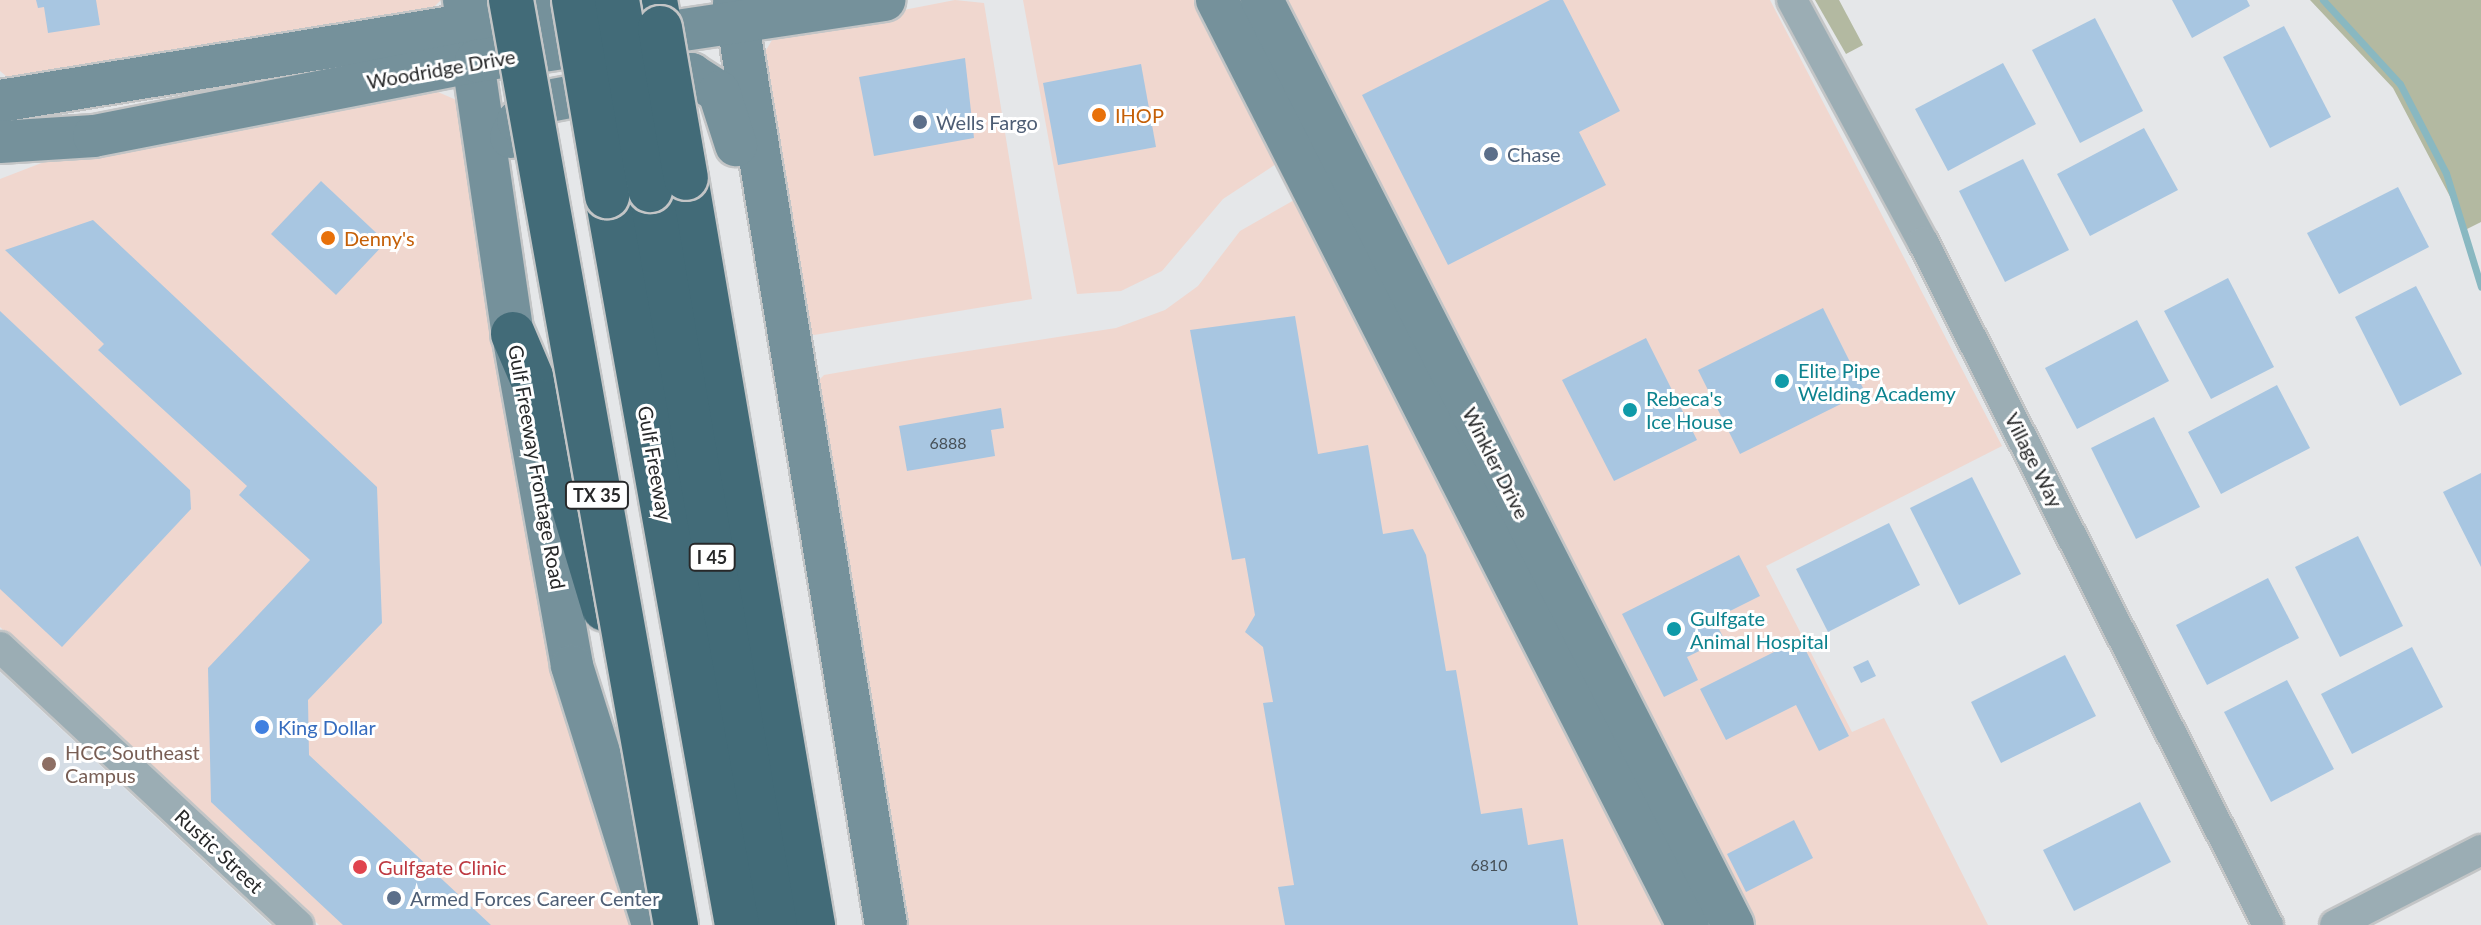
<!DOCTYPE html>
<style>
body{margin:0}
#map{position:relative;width:2481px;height:925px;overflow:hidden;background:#e5e7e9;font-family:Lato,sans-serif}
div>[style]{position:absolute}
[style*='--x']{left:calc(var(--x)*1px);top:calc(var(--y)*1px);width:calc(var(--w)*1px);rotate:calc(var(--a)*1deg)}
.commercial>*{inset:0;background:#f0d7cf}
.built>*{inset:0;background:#d5dde5}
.green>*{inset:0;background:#b3b9a1}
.stream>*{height:7px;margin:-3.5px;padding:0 3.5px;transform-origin:3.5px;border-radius:3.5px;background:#89b8c1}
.building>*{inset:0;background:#a8c6e1}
.roads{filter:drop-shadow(2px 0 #c3c5c6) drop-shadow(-2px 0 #c3c5c6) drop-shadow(0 2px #c3c5c6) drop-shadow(0 -2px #c3c5c6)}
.street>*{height:30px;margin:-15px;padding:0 15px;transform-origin:15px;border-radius:15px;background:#9badb4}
.secondary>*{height:42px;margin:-21px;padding:0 21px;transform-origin:21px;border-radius:21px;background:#75919b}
.highway>*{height:44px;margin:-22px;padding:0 22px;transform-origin:22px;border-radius:22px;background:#426b78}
.bridges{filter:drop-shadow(2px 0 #c3c5c6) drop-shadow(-2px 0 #c3c5c6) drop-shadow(0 2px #c3c5c6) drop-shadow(0 -2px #c3c5c6)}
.highway-bridge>*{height:44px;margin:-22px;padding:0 22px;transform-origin:22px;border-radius:22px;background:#426b78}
.dots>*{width:22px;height:22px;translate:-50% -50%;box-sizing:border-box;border:4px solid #fff;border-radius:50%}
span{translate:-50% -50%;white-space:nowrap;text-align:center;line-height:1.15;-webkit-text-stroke:6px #fff;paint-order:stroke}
.number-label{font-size:16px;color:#475057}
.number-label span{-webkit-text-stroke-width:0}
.shield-label span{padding:2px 6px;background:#fff;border:2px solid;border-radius:6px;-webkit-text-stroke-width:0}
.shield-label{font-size:18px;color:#272829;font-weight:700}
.street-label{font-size:20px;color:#272829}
.food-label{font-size:20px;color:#c56008}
.left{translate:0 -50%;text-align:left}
.service-label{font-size:20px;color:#4e5e75}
.culture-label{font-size:20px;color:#0d838f}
.shop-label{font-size:20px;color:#366cbe}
.education-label{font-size:20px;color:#785e54}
.health-label{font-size:20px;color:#be3a42}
</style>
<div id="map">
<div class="commercial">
<i style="clip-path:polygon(0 0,441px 0,428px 13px,12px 81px,0 71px)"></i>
<i style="clip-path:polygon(955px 0,984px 3px,1032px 299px,814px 335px,809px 332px,762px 57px,775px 35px)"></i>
<i style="clip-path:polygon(1199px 0,1279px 162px,1223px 199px,1162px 271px,1121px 291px,1077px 294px,1023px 0)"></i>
<i style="clip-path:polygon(1276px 0,1770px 0,2002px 446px,1766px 566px,1852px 732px,1884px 718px,1988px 925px,1745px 925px)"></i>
<i style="clip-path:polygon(438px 92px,461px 102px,637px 925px,319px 925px,0 627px,0 179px,44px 162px,154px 137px)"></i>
<i style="clip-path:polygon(1296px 199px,1671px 925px,907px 925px,818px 381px,824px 375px,916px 359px,1116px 328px,1165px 310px,1198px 286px,1240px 231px)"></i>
</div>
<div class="built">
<i style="clip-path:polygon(0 672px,198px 857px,271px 925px,0 925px)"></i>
</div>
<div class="green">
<i style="clip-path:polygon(1815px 0,1839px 0,1863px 45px,1846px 54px)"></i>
<i style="clip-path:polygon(2310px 0,2481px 0,2481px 222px,2467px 229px,2393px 88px)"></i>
</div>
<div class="stream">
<i style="--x:2323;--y:0;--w:114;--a:47.5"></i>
<i style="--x:2400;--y:84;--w:100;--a:62.7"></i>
<i style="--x:2446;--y:173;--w:119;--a:72.9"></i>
</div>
<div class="building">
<i style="clip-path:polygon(36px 0,96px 0,100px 25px,48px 33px,44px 7px,38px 8px)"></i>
<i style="clip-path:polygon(1550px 0,1563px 0,1620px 111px,1579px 132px,1606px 185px,1448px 265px,1362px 95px)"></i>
<i style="clip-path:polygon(2172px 0,2247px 0,2250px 6px,2192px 38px)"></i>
<i style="clip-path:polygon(2095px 18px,2143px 111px,2080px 143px,2032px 50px)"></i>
<i style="clip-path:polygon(2284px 26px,2331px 117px,2270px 148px,2223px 57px)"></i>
<i style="clip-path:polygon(965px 58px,974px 138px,874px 156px,859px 77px)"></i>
<i style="clip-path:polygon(2003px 63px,2036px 124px,1948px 171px,1915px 109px)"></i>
<i style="clip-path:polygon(1141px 64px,1156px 147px,1058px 165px,1043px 83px)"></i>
<i style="clip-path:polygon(2144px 128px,2178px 190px,2090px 236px,2057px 174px)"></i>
<i style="clip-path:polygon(2023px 159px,2069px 250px,2005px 282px,1959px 191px)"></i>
<i style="clip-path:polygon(321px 181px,386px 242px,336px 295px,271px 234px)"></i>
<i style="clip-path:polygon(2398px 187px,2429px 247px,2339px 294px,2307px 233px)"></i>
<i style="clip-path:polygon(93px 220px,377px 487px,382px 623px,308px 700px,309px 755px,491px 925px,343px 925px,211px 802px,208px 668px,310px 560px,239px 495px,247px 486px,98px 350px,104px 344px,5px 250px)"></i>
<i style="clip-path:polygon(2228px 278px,2274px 367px,2211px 399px,2164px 311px)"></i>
<i style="clip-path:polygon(2416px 286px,2462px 374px,2400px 406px,2355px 317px)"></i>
<i style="clip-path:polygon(1823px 308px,1865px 392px,1740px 454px,1698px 370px)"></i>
<i style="clip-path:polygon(0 311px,190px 490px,191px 509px,62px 647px,0 589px)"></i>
<i style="clip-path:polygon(1295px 316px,1318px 454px,1368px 445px,1383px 534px,1413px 529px,1426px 555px,1446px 671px,1456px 670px,1481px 814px,1522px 808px,1528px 845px,1563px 839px,1578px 925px,1285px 925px,1278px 887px,1294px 885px,1263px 703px,1273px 702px,1263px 647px,1245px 632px,1255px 615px,1245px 558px,1232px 560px,1190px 330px)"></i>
<i style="clip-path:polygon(2137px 320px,2169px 381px,2077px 429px,2045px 368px)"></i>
<i style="clip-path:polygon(1646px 338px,1697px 440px,1614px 481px,1562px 380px)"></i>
<i style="clip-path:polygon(2277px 385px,2310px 448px,2221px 494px,2188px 432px)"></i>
<i style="clip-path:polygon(1001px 408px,1004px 428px,991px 430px,995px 456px,907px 471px,899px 426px)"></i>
<i style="clip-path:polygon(2154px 417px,2200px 507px,2136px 539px,2091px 448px)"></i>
<i style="clip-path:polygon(2481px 473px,2481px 567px,2443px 492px)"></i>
<i style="clip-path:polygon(1972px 477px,2021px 574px,1959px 605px,1910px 508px)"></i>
<i style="clip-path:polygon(1889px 523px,1920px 585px,1828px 632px,1796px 569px)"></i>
<i style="clip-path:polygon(2358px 536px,2403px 626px,2340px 657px,2295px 567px)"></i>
<i style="clip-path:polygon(1739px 555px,1760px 596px,1714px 619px,1724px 639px,1687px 657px,1698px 680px,1664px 697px,1622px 614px)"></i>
<i style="clip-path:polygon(2268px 578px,2299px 638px,2207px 685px,2176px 625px)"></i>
<i style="clip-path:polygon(1800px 639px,1849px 736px,1819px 751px,1796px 705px,1726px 740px,1700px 689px)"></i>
<i style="clip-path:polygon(2412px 647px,2443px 707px,2352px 754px,2321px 694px)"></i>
<i style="clip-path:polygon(2065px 655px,2096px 716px,2001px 763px,1971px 702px)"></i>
<i style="clip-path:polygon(1868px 660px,1876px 676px,1861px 683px,1853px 667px)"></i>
<i style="clip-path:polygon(2287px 680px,2334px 769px,2271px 802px,2224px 712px)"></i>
<i style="clip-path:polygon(2140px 802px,2171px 862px,2074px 911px,2043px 850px)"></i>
<i style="clip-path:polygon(1794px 820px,1813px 858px,1746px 892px,1727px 854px)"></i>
</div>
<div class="roads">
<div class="street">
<i style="--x:1792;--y:0;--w:275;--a:61.6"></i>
<i style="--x:1923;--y:242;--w:765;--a:63.2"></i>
<i style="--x:0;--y:647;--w:408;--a:43"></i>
<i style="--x:2335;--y:925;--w:164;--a:-27.2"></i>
</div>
<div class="secondary">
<i style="--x:464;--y:0;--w:338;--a:81.7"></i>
<i style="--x:513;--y:334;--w:337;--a:79.9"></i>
<i style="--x:572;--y:666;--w:271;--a:72.6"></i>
<i style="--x:734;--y:0;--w:937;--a:80.67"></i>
<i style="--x:1217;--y:0;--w:1038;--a:63.02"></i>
<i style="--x:1262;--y:0;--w:1038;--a:63.02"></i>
<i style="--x:0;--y:101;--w:619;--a:-9.29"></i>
<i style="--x:511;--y:137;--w:17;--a:-66"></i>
<i style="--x:518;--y:121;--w:31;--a:-37"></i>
<i style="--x:543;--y:102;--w:151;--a:-10.7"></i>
<i style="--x:691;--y:74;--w:33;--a:33"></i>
<i style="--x:719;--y:92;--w:56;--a:72.2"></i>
<i style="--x:0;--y:142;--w:94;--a:-3.7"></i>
<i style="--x:94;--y:136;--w:389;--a:-11.1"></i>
<i style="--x:476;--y:61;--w:413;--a:-8.5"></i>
</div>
<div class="highway">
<i style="--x:655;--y:0;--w:28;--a:80"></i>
<i style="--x:686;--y:178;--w:758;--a:80.35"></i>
<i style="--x:650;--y:190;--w:746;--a:80.35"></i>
<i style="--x:607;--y:196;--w:741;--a:79.89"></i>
<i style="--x:513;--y:334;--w:74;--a:66.9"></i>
<i style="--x:542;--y:402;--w:216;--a:73.3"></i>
</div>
</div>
<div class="bridges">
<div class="highway-bridge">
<i style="--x:511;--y:0;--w:940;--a:79.89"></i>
<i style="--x:574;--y:0;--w:199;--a:80.4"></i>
<i style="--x:617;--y:0;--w:193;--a:80.1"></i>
<i style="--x:660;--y:28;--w:152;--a:80.2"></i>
</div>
</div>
<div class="dots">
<i style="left:1099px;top:115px;background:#e8710a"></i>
<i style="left:920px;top:122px;background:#5c6f8a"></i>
<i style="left:1491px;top:154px;background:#5c6f8a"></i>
<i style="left:328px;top:238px;background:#e8710a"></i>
<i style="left:1782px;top:381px;background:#0f9aa8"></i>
<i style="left:1630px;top:410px;background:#0f9aa8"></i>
<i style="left:1674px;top:629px;background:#0f9aa8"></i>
<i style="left:262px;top:727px;background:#3f7fe0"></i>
<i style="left:49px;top:764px;background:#8d6e63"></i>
<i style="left:360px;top:867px;background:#e0444e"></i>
<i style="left:394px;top:898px;background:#5c6f8a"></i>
</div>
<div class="number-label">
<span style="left:948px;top:443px">6888</span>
<span style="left:1489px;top:865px">6810</span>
</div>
<div class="shield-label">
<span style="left:597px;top:495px">TX 35</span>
<span style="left:712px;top:557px">I 45</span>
</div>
<div class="street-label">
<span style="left:441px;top:69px;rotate:-10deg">Woodridge Drive</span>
<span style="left:2034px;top:460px;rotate:63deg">Village Way</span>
<span style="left:655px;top:463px;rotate:80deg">Gulf Freeway</span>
<span style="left:1496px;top:463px;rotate:63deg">Winkler Drive</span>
<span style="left:537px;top:467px;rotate:80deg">Gulf Freeway Frontage Road</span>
<span style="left:219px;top:851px;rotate:43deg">Rustic Street</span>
</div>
<div class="food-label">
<span class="left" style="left:1115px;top:115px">IHOP</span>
<span class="left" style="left:344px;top:238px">Denny's</span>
</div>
<div class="service-label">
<span class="left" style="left:936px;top:122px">Wells Fargo</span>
<span class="left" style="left:1507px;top:154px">Chase</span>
<span class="left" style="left:410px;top:898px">Armed Forces Career Center</span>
</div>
<div class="culture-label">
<span class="left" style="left:1798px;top:382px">Elite Pipe<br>Welding Academy</span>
<span class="left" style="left:1646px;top:410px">Rebeca's<br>Ice House</span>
<span class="left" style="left:1690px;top:630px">Gulfgate<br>Animal Hospital</span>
</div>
<div class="shop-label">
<span class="left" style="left:278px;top:727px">King Dollar</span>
</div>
<div class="education-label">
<span class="left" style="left:65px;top:764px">HCC Southeast<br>Campus</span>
</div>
<div class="health-label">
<span class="left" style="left:378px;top:867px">Gulfgate Clinic</span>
</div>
</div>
